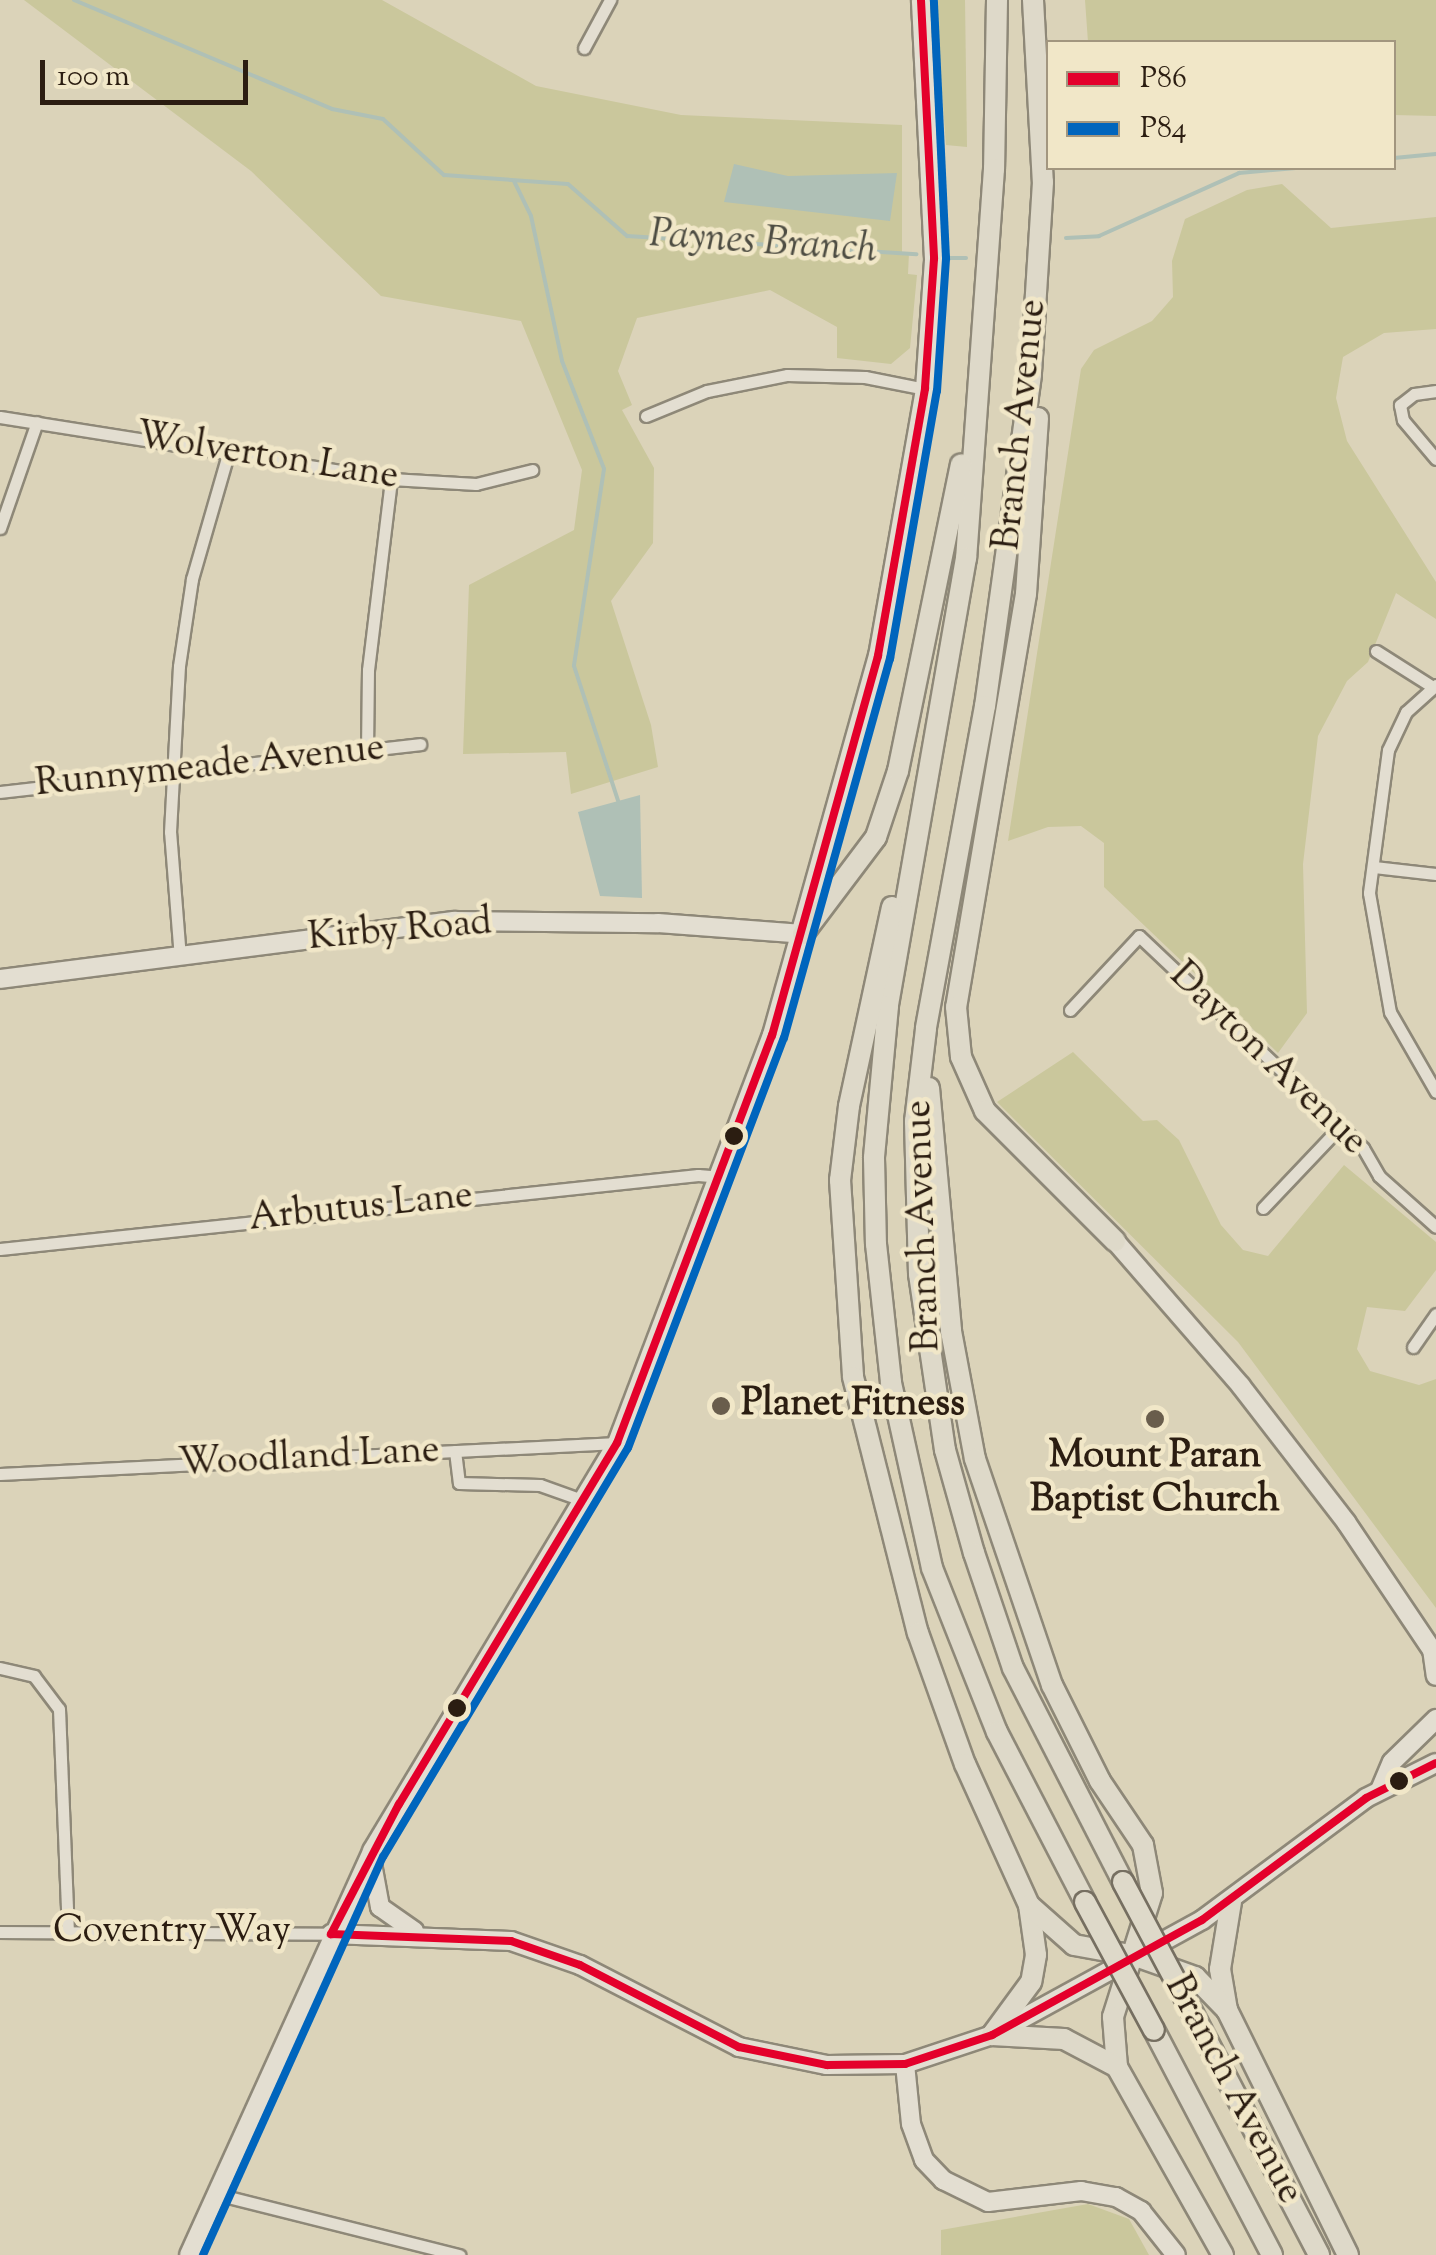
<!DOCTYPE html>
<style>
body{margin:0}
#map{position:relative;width:1436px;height:2255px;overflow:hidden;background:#dbd3b9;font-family:"Sorts Mill Goudy",serif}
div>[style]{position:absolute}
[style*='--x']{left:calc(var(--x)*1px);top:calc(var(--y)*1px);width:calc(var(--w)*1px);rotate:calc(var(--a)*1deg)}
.green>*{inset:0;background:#cac79c}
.water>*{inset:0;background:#afc0b6}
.stream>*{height:4px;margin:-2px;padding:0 2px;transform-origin:2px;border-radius:2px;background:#afc0b6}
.roads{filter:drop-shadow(2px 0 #8e8878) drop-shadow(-2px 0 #8e8878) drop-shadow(0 2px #8e8878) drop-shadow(0 -2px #8e8878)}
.street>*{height:11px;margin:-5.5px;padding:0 5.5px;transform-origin:5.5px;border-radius:5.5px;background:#e3ded1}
.secondary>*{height:18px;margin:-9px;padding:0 9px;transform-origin:9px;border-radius:9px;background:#e3ded1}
.highway>*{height:20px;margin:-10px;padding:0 10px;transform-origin:10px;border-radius:10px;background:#ded9c9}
.bridges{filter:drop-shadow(2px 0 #766f61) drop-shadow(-2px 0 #766f61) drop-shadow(0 2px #766f61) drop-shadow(0 -2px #766f61)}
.highway-bridge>*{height:20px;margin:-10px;padding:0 10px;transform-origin:10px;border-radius:10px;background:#ded9c9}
.bus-1>*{height:8px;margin:-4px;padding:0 4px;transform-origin:4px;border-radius:4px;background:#e4002b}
.bus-2>*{height:8px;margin:-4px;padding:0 4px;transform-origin:4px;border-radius:4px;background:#0065bd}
.dots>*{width:28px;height:28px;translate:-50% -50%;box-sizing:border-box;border:5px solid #f1e7c8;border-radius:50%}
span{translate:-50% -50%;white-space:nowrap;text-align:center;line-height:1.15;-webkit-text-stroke:9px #f1e7c8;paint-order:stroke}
.street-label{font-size:38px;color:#2b1d11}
.poi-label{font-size:38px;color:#2b1d11;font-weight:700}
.left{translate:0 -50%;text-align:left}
.water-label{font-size:40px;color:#4d4c42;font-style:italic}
.legend{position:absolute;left:1046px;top:40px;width:350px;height:130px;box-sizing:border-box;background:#f1e7c8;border:2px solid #a2967f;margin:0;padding:12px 18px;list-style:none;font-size:30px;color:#2b1d11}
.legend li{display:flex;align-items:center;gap:20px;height:50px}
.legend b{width:50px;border:2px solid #a2967f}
.scale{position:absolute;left:40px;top:60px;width:208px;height:45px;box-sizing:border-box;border:5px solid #2b1d11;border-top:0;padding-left:12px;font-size:30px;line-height:35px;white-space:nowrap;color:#2b1d11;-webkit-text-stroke:8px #f1e7c8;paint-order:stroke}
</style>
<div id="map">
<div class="green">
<i style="clip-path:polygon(24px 0,382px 0,536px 86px,681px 115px,902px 125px,902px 252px,909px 253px,908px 274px,917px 275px,910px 348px,891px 364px,837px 358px,837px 327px,770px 290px,637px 318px,618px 371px,632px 405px,622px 410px,654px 468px,653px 543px,611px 601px,651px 725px,658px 767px,571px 794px,566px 752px,463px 754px,469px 585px,574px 530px,582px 470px,521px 321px,381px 296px,251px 171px)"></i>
<i style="clip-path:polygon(935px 0,965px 0,967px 147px,946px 145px)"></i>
<i style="clip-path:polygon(1085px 0,1436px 0,1436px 116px,1394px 115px,1394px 42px,1088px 42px)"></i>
<i style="clip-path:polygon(1282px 184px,1331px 228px,1436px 217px,1436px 329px,1384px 333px,1343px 357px,1336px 398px,1347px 441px,1436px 582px,1436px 619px,1396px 593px,1368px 662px,1347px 681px,1318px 736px,1303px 864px,1307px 1013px,1278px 1053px,1104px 887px,1104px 843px,1081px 826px,1048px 827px,1008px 841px,1081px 369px,1094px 350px,1152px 321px,1173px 297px,1172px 261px,1185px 219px,1247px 190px)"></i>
<i style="clip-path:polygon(1073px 1052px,1143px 1121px,1157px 1120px,1179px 1140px,1221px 1225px,1243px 1250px,1268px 1256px,1344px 1165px,1436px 1242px,1436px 1270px,1405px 1311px,1367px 1307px,1357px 1349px,1370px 1371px,1419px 1385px,1436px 1379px,1436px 1608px,1238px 1342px,997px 1102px)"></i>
<i style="clip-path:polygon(1088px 2204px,1129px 2219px,1149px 2255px,941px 2255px,941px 2230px)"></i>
</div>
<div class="water">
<i style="clip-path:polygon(734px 164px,788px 176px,897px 173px,890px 221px,724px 202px)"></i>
<i style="clip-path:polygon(640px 795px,642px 898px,600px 896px,578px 812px)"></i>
</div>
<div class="stream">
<i style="--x:74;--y:0;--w:280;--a:22.9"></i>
<i style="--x:332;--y:109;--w:52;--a:11.1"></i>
<i style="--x:383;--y:119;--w:83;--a:42.6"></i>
<i style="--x:444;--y:175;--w:124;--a:4.2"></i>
<i style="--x:568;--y:184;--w:79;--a:41.4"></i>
<i style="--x:627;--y:236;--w:290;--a:3.6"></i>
<i style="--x:1394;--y:158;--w:42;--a:-5.4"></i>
<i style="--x:514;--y:181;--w:39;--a:64"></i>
<i style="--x:531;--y:216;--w:148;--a:77.9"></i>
<i style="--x:562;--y:361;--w:116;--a:68.7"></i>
<i style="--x:604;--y:469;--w:199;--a:98.7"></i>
<i style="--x:574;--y:666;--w:142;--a:71.9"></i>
<i style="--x:1066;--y:238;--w:33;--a:-3"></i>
<i style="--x:1099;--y:236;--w:154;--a:-24.2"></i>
<i style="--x:1239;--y:173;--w:57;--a:-5"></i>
<i style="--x:948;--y:258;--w:18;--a:0"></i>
</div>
<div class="roads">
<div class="street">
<i style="--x:584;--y:48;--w:55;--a:-61.6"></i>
<i style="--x:1436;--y:391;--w:22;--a:172"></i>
<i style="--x:1414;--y:394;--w:18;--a:142"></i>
<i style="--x:1400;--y:405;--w:15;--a:79"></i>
<i style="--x:1403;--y:420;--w:51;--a:49.8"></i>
<i style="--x:646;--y:416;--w:66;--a:-22.3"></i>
<i style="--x:707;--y:391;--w:82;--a:-11.3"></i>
<i style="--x:787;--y:375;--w:78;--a:1.5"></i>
<i style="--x:865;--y:377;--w:61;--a:11.3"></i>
<i style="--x:0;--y:417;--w:396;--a:9"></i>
<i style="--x:391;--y:479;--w:85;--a:3.4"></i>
<i style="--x:476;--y:484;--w:58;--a:-14"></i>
<i style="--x:0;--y:528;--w:112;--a:-70.8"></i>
<i style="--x:1376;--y:651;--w:67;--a:32.3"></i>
<i style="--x:1436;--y:685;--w:40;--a:138"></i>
<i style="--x:1406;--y:712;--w:42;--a:115.3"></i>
<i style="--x:1388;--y:750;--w:144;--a:97.6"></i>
<i style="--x:1369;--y:893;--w:121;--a:80"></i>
<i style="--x:1390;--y:1012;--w:92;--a:60.1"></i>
<i style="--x:367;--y:751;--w:81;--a:-89.3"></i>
<i style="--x:368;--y:670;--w:192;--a:-83.1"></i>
<i style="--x:0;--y:792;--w:423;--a:-6.5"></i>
<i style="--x:1374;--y:867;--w:62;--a:6.4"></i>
<i style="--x:180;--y:958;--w:126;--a:-94.5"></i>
<i style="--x:170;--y:832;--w:166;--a:-86.9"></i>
<i style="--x:179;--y:666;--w:88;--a:-81.5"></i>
<i style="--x:192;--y:579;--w:130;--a:-73.9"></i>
<i style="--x:1070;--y:1010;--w:101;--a:-47"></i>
<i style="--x:1139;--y:936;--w:308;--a:43.4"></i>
<i style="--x:1363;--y:1148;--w:32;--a:60"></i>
<i style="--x:1379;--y:1176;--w:76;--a:41.8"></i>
<i style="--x:1263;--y:1208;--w:112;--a:-46.5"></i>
<i style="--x:0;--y:1249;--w:702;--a:-6.05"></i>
<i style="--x:698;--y:1175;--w:24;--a:5"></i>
<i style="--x:1413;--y:1347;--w:40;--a:-55.1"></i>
<i style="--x:455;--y:1451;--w:32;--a:83"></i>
<i style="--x:459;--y:1483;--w:81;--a:1.4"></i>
<i style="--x:540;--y:1485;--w:48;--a:19.6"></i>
<i style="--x:0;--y:1474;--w:618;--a:-2.88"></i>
<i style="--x:0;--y:1668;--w:35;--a:13"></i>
<i style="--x:34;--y:1676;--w:41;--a:52.9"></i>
<i style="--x:59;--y:1709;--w:224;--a:87.7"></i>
<i style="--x:0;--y:1932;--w:331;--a:0.3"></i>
<i style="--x:216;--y:2194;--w:251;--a:14.1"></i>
</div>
<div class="secondary">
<i style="--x:0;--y:979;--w:458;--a:-7.3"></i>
<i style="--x:454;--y:921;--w:204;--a:0.6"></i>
<i style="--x:658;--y:923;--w:145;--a:4.3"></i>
<i style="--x:1115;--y:1241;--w:192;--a:49"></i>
<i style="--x:1241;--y:1386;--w:172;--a:52.3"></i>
<i style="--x:1346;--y:1522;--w:161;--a:56.1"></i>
<i style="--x:1432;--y:1649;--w:27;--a:82"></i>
<i style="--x:1380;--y:1790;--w:30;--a:-67"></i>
<i style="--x:1392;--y:1762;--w:62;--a:-44.3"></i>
<i style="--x:371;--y:1858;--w:50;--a:79.6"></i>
<i style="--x:380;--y:1907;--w:42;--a:35.2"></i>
<i style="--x:331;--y:1934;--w:180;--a:2.2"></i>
<i style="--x:511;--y:1941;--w:73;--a:19.2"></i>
<i style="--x:580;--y:1965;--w:179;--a:27.3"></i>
<i style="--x:739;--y:2047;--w:90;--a:11.6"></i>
<i style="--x:827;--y:2065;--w:78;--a:-0.7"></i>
<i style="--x:905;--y:2064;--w:92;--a:-18.4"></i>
<i style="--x:992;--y:2035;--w:239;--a:-28.7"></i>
<i style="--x:1202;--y:1920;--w:204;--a:-36.6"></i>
<i style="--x:1366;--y:1798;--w:78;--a:-26.6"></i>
<i style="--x:905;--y:2064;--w:60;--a:84.3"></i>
<i style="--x:911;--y:2124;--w:38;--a:70"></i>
<i style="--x:924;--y:2160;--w:28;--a:46"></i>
<i style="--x:943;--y:2180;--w:50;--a:26.1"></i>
<i style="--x:988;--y:2202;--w:94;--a:-6.7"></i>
<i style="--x:1081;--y:2191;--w:36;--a:10"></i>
<i style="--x:1116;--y:2197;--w:29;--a:29"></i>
<i style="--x:1141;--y:2211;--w:56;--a:51.5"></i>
<i style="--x:189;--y:2255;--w:444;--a:-65.6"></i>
<i style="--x:372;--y:1851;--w:476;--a:-59"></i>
<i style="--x:617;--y:1443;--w:436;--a:-69.2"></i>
<i style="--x:772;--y:1035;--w:394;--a:-74.4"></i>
<i style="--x:878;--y:656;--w:271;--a:-80"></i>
<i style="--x:925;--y:389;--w:130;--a:-86"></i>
<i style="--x:934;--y:259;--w:259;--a:-92.9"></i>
</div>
<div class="highway">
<i style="--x:997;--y:0;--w:169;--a:91"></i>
<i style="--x:994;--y:169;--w:390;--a:94.1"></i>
<i style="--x:966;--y:558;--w:455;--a:99.9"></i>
<i style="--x:888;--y:1006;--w:153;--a:95.3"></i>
<i style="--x:874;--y:1158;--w:86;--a:88.7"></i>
<i style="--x:876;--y:1244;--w:140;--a:83.8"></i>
<i style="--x:891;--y:1383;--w:189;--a:77.5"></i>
<i style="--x:932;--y:1568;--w:176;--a:68.4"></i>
<i style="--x:997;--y:1732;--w:191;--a:62.6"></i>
<i style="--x:1033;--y:0;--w:182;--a:86.9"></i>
<i style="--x:1043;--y:182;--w:193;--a:93.6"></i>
<i style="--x:1031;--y:375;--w:334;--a:97.9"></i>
<i style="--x:985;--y:706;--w:328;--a:100.4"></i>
<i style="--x:926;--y:1029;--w:93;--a:96.8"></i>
<i style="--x:915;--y:1121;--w:153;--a:88.5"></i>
<i style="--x:919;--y:1274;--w:178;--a:81.6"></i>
<i style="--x:945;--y:1450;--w:107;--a:74.3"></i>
<i style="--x:974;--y:1553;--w:121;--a:71.3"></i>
<i style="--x:1013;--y:1668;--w:241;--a:62.8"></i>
<i style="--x:1038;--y:418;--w:176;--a:93.9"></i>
<i style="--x:1026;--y:594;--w:419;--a:99.6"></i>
<i style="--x:956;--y:1007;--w:50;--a:84.3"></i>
<i style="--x:961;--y:1057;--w:59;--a:66"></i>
<i style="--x:985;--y:1111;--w:184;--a:45"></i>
<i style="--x:892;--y:907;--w:204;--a:102.2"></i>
<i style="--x:849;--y:1106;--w:75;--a:96.9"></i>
<i style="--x:840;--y:1180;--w:197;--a:86.2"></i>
<i style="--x:853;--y:1377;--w:264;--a:75.8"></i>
<i style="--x:918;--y:1633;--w:139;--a:70.3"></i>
<i style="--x:965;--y:1764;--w:155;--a:65.6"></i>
<i style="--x:1029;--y:1905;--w:50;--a:82"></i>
<i style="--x:1036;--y:1955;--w:27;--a:100"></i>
<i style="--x:1031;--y:1982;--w:66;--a:126.3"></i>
<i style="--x:803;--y:934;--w:121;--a:-53"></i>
<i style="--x:876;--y:837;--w:70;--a:-71.6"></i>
<i style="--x:898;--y:771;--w:313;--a:-78.4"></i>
<i style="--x:929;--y:1088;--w:244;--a:84.8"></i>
<i style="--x:951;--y:1331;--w:130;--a:79.4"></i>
<i style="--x:975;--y:1459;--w:239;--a:71.2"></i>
<i style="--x:1052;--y:1685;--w:107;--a:63.4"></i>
<i style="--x:1100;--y:1781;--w:77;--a:56.1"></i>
<i style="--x:1143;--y:1845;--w:49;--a:79.4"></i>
<i style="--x:1152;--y:1893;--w:130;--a:107.5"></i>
<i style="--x:1113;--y:2017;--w:50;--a:85.4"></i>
<i style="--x:1117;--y:2067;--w:216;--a:60.6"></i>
<i style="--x:1231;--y:1902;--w:68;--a:99.3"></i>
<i style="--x:1220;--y:1969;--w:42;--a:80.3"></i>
<i style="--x:1227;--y:2010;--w:273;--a:63.7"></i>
<i style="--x:1029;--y:1905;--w:60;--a:41.6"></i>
<i style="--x:1074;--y:1945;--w:63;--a:10.1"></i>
<i style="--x:1136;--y:1956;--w:63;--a:19.6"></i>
<i style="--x:1195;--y:1977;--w:46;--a:45.9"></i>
<i style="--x:1188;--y:2004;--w:283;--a:62.4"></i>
<i style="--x:1154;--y:2030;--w:254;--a:62.3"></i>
<i style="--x:992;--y:2035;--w:72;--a:3.2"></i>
<i style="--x:1064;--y:2039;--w:60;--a:27.8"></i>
</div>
</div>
<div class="bridges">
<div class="highway-bridge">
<i style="--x:1123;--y:1882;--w:138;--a:62"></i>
<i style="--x:1085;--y:1902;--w:145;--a:61.7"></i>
</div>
</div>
<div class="bus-1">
<i style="--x:921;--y:0;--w:259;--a:87.1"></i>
<i style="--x:934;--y:259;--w:130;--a:94"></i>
<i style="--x:925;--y:389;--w:271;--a:100"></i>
<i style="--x:878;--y:656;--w:394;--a:105.6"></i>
<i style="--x:772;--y:1035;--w:436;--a:110.8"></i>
<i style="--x:617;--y:1443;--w:422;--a:121.1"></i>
<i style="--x:399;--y:1804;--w:147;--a:117.6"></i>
<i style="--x:331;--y:1934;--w:180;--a:2.2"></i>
<i style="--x:511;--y:1941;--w:73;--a:19.2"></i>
<i style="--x:580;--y:1965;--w:179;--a:27.3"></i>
<i style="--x:739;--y:2047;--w:90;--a:11.6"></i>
<i style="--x:827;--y:2065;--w:78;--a:-0.7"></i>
<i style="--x:905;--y:2064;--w:92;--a:-18.4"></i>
<i style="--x:992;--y:2035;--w:239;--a:-28.7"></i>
<i style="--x:1202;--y:1920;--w:204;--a:-36.6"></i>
<i style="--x:1366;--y:1798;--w:78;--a:-26.6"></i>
</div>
<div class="bus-2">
<i style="--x:203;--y:2255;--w:437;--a:-65.7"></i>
<i style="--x:383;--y:1857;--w:477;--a:-59.1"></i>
<i style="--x:628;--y:1448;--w:439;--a:-69.2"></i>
<i style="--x:784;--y:1038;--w:394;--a:-74.4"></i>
<i style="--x:890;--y:659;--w:272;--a:-80.1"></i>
<i style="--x:937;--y:391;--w:133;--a:-86.1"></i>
<i style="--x:946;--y:258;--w:258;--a:-92.7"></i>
</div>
<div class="dots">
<i style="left:734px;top:1136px;background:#2b1d11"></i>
<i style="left:721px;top:1406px;background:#695d4c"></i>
<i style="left:1155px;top:1419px;background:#695d4c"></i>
<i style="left:457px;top:1708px;background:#2b1d11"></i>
<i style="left:1399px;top:1781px;background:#2b1d11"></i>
</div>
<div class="street-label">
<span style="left:1022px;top:425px;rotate:-84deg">Branch Avenue</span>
<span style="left:267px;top:458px;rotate:9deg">Wolverton Lane</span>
<span style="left:210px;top:768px;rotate:-6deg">Runnymeade Avenue</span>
<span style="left:400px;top:932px;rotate:-5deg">Kirby Road</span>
<span style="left:1267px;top:1060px;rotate:44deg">Dayton Avenue</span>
<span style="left:361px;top:1209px;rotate:-6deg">Arbutus Lane</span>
<span style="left:925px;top:1226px;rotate:-92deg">Branch Avenue</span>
<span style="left:309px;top:1459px;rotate:-3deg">Woodland Lane</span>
<span style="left:172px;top:1933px">Coventry Way</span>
<span style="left:1232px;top:2090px;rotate:62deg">Branch Avenue</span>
</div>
<div class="poi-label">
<span class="left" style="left:741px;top:1406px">Planet Fitness</span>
<span style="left:1155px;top:1480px">Mount Paran<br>Baptist Church</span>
</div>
<div class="water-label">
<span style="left:763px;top:244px;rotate:4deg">Paynes Branch</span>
</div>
<ul class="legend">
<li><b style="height:12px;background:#e4002b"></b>P86</li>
<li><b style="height:12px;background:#0065bd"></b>P84</li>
</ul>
<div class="scale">100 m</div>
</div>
